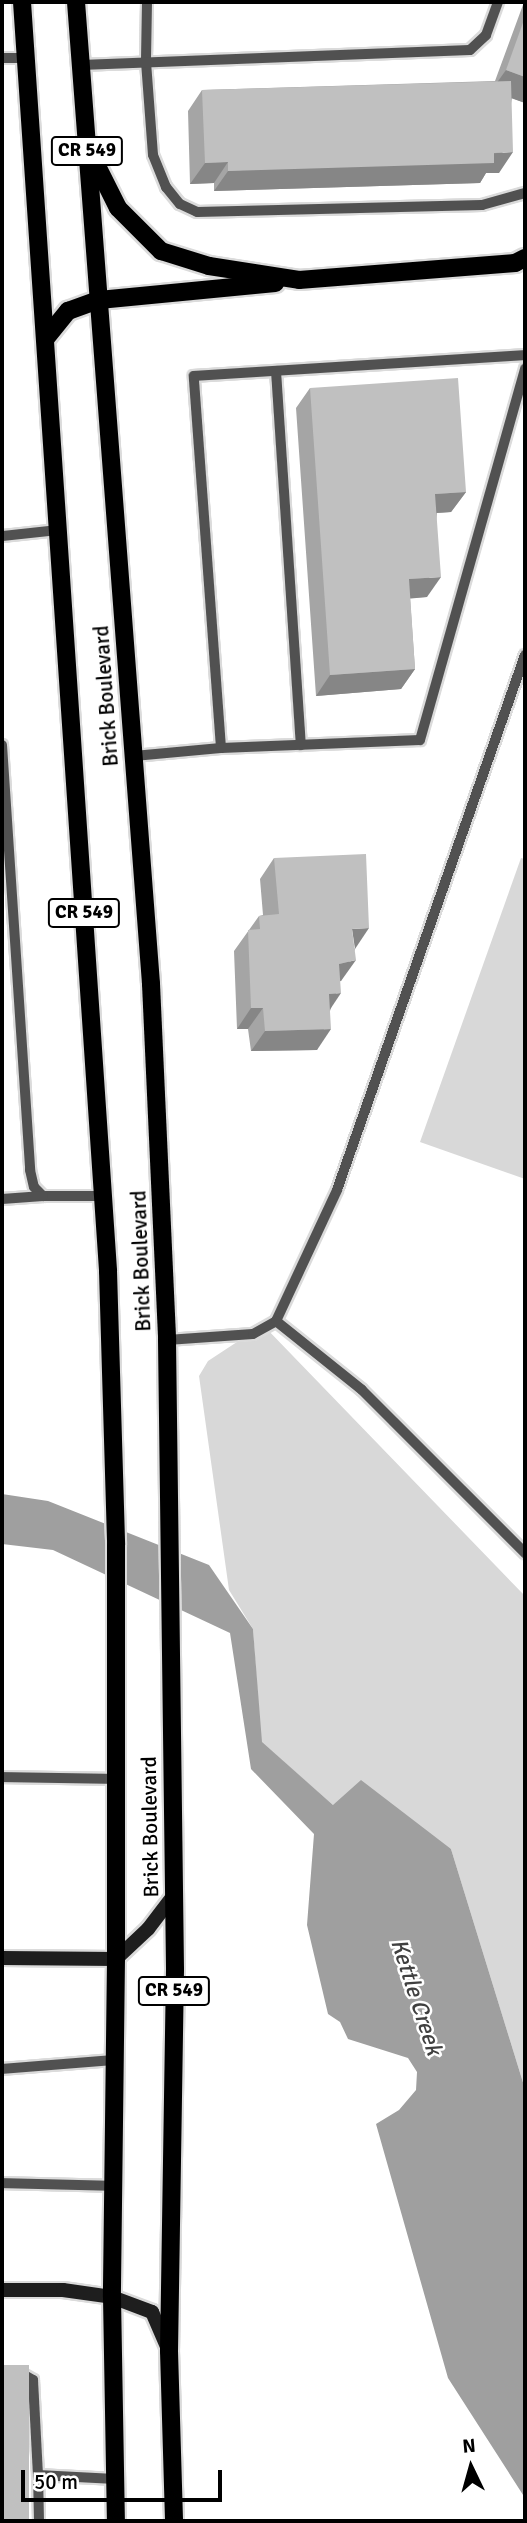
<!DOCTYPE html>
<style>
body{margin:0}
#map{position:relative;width:527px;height:2523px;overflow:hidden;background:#fff;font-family:Signika,sans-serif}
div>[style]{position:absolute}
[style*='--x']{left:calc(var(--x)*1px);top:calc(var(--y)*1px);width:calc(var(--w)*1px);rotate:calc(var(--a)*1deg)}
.green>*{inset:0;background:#d8d8d8}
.water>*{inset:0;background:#9f9f9f}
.roads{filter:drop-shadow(2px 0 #dbdbdb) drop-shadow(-2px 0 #dbdbdb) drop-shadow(0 2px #dbdbdb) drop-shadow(0 -2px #dbdbdb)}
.lane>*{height:10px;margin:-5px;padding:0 5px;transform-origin:5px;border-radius:5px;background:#515151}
.secondary>*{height:14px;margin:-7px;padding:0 7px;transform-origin:7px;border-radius:7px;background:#1e1e1e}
.primary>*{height:18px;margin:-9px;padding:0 9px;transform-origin:9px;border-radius:9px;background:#000}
.wall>*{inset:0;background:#a5a5a5}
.shaded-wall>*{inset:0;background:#868686}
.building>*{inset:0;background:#c0c0c0}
span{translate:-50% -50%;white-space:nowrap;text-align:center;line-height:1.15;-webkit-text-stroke:5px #fff;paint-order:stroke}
.shield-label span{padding:2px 5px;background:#fff;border:2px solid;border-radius:5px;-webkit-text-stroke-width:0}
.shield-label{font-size:19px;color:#000;font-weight:700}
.street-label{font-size:21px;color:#000}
.water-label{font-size:23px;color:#404040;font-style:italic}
.frame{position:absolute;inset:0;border:4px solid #000;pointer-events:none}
.north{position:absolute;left:436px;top:2432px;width:70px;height:70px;-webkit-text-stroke:5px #fff;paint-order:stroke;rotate:355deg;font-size:19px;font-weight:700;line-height:28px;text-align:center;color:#000}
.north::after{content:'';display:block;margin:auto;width:24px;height:32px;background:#000;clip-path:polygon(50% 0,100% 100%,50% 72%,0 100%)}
.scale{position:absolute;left:21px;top:2470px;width:201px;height:32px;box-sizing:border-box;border:4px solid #000;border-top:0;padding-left:9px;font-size:21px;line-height:24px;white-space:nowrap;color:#000;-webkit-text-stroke:5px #fff;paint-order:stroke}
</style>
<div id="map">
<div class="green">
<i style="clip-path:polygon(521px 858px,525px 859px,525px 1179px,420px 1142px)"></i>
<i style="clip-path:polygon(263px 1325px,525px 1596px,525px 2089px,451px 1849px,333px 1805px,261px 1742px,253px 1629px,229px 1590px,199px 1376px,208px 1361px)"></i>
</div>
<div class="water">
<i style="clip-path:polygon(2px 1494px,48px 1501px,209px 1565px,253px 1629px,262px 1742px,333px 1805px,361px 1780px,451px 1849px,525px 2089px,525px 2498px,448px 2378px,376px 2124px,399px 2110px,416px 2090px,417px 2072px,408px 2058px,348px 2039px,340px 2022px,328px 2014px,307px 1925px,314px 1834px,251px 1769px,230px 1633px,53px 1550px,2px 1544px)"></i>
</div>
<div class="roads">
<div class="lane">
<i style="--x:147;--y:2;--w:60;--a:91"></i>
<i style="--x:146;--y:62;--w:93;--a:85.7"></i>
<i style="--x:153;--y:155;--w:35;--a:68"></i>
<i style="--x:166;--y:187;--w:22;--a:51"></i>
<i style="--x:180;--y:204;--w:19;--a:25"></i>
<i style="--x:197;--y:212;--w:285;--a:-1.4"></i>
<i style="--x:482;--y:205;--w:45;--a:-15.6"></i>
<i style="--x:2;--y:58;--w:24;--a:0"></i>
<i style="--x:81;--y:65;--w:389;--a:-2.2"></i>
<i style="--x:470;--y:50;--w:22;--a:-43"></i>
<i style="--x:486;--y:35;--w:35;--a:-70"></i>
<i style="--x:276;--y:371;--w:375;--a:86.2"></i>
<i style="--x:2;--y:536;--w:56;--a:-6.1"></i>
<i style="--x:2;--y:745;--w:426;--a:86.2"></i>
<i style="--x:30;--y:1170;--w:17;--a:77"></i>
<i style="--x:34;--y:1187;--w:13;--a:45"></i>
<i style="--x:43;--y:1196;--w:60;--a:0"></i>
<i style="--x:221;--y:748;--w:373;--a:-94.2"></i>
<i style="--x:194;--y:376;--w:332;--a:-3.6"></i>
<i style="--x:134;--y:756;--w:87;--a:-5.3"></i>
<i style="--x:221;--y:748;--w:199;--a:-2.3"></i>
<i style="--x:420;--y:740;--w:386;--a:-74.2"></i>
<i style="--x:2;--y:1199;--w:41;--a:-4.2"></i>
<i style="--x:276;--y:1321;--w:145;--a:-65"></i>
<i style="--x:337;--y:1190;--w:567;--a:-70.64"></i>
<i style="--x:167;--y:1340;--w:86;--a:-4"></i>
<i style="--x:253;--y:1334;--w:26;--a:-29"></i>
<i style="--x:276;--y:1321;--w:110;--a:38.7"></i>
<i style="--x:362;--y:1390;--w:231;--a:45"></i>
<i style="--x:2;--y:1777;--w:113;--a:1"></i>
<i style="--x:2;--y:2069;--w:113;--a:-4.6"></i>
<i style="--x:2;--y:2183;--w:112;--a:1.5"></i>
<i style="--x:2;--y:2373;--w:19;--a:0"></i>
<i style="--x:21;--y:2373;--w:14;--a:30"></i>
<i style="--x:33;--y:2380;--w:95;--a:87"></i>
<i style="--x:39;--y:2521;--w:46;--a:-91.2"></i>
<i style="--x:38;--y:2475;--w:77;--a:3"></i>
</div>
<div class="secondary">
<i style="--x:2;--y:1958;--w:114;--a:0.5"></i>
<i style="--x:116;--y:1959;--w:44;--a:-43.2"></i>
<i style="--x:148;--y:1929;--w:43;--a:-52.6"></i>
<i style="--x:2;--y:2290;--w:61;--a:0"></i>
<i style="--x:63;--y:2290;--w:49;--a:8.1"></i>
<i style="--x:112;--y:2297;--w:43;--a:20.6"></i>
<i style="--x:152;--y:2312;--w:40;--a:66.6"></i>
</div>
<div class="primary">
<i style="--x:22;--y:2;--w:1272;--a:86.12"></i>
<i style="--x:108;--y:1271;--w:274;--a:88.3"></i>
<i style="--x:116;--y:1545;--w:414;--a:90"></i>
<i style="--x:116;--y:1959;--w:338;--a:90.7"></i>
<i style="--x:112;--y:2297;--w:224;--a:89"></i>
<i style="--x:76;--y:2;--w:985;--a:85.63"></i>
<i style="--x:151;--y:984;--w:356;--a:87.4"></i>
<i style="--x:167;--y:1340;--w:630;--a:89.27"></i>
<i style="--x:175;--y:1970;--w:381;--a:90.9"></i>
<i style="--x:169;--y:2351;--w:170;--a:88.3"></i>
<i style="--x:91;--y:154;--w:60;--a:63.4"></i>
<i style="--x:118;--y:208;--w:61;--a:45"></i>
<i style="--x:161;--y:251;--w:50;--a:17.4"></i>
<i style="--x:209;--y:266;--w:91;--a:8.8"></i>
<i style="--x:299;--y:280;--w:217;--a:-4.5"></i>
<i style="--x:515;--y:263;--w:11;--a:-27"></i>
<i style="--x:46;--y:338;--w:35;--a:-51"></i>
<i style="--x:68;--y:311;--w:33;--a:-20"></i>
<i style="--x:99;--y:300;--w:177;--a:-5.5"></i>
</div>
</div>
<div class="wall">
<i style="clip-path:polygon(524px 2px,525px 2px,525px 103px,512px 98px,499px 173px,486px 173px,480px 183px,214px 191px,214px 183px,190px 184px,188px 111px,202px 90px,495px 81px)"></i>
<i style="clip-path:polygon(310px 388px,466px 492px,451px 512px,437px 513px,427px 597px,410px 598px,415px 669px,401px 689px,316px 696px,296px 408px)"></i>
<i style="clip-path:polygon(274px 858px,355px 949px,341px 981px,340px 981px,317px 1050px,251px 1051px,248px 1029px,237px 1029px,234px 951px,259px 916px,263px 915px,260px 879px)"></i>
</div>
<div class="shaded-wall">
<i style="clip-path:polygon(506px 70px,525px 77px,525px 103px,491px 91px)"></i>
<i style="clip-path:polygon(513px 152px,499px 173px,486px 173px,480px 183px,214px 191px,228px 171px)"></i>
<i style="clip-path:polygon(228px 162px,214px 183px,190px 184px,205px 163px)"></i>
<i style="clip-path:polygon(466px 492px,451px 512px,421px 514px,435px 494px)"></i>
<i style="clip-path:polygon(441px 577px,427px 597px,395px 600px,409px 579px)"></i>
<i style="clip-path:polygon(415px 669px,401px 689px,316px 696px,330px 675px)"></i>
<i style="clip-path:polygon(369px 928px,355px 949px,352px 929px)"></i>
<i style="clip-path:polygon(356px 960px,341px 981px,324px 985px,339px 964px)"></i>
<i style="clip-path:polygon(341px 993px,327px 1014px,329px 994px)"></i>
<i style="clip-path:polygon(251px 1008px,263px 1008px,248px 1029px,237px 1029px)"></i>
<i style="clip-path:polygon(331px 1029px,317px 1050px,251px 1051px,265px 1031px)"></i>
</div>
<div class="building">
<i style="clip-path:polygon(525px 17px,525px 77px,506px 70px)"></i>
<i style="clip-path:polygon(511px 81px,513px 152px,494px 153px,494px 163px,228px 171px,228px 162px,205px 163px,202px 90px)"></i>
<i style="clip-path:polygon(458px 378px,466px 492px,435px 494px,441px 577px,409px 579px,415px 669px,330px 675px,310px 388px)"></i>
<i style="clip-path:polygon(366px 854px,369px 928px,352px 929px,356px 960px,339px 964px,341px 993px,329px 994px,331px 1029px,265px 1031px,263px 1008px,251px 1008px,248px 930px,260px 929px,259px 916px,279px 914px,274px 858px)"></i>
<i style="clip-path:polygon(2px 2365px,29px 2365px,29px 2521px,2px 2521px)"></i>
</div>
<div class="shield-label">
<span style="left:87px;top:151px">CR 549</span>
<span style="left:84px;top:913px">CR 549</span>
<span style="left:174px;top:1991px">CR 549</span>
</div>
<div class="street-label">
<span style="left:106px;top:696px;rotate:-94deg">Brick Boulevard</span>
<span style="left:141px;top:1261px;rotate:-92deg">Brick Boulevard</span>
<span style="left:150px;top:1827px;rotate:-91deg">Brick Boulevard</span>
</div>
<div class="water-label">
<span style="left:416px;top:1997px;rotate:72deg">Kettle Creek</span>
</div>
<div class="frame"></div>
<div class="north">N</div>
<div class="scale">50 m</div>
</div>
